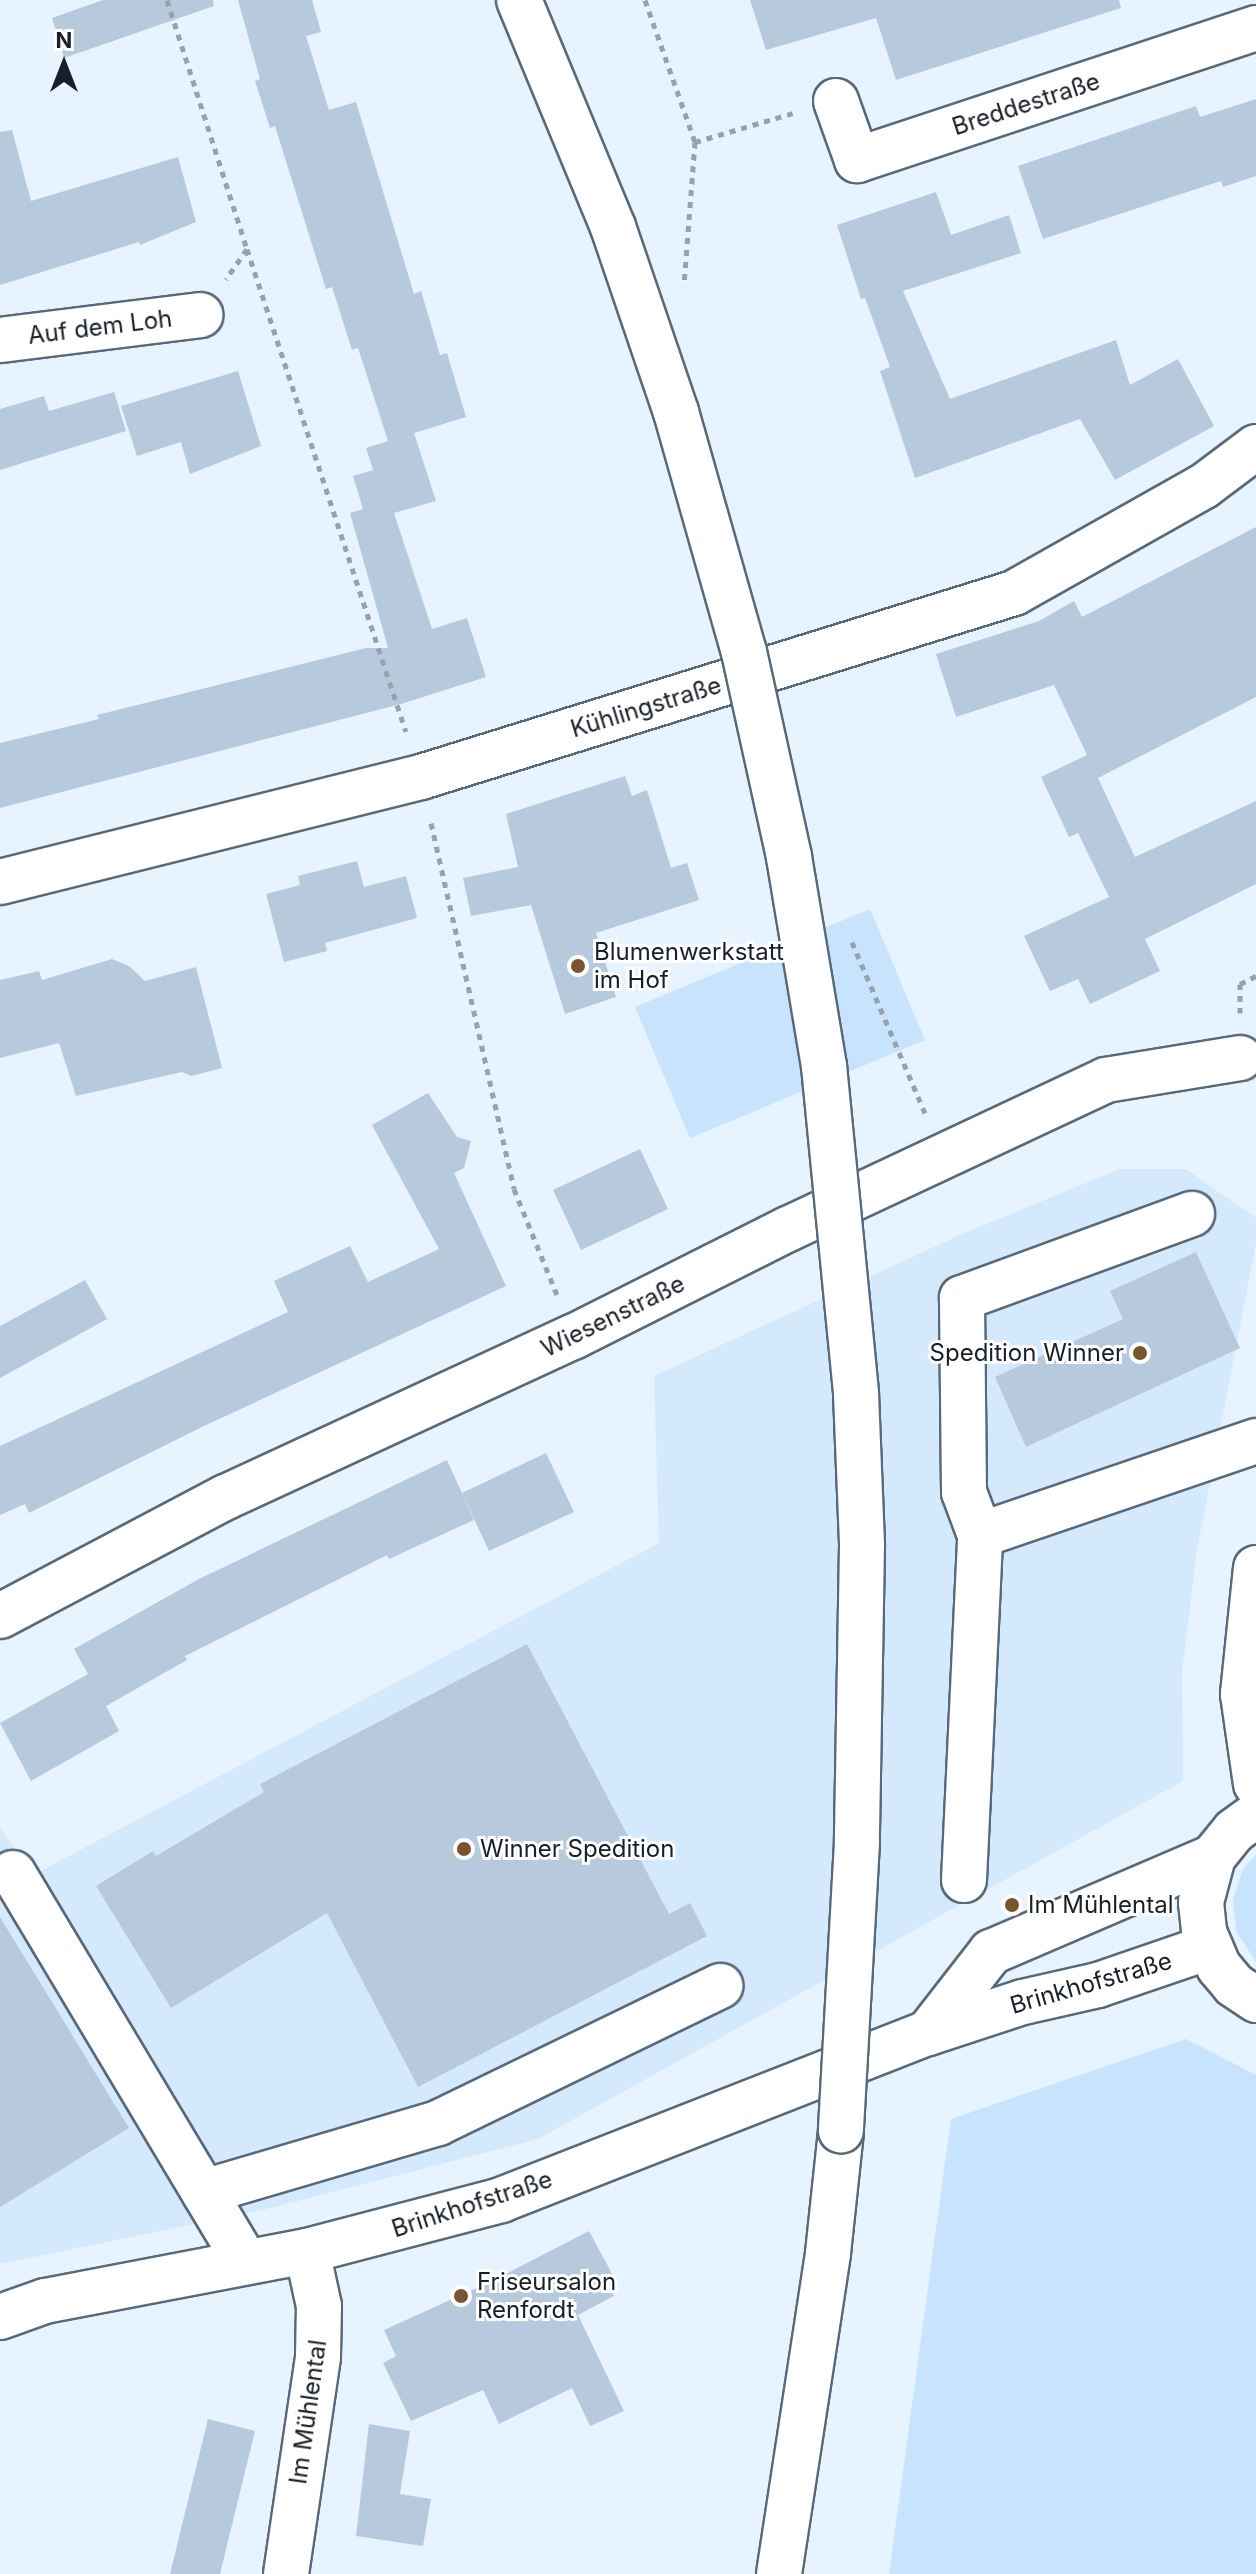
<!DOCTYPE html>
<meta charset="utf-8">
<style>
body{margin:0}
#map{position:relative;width:1256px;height:2574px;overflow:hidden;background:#e7f3fe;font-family:Inter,sans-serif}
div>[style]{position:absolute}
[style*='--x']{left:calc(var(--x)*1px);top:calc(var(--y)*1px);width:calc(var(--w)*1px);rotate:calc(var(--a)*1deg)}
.built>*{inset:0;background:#d5e9fd}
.green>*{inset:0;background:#c7e3fe}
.building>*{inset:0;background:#b7cadd}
.path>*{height:5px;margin-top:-2.5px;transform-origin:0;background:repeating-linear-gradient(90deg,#98a2ab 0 6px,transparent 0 12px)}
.roads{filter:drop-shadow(2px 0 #586979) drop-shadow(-2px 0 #586979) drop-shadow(0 2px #586979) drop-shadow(0 -2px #586979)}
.minor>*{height:44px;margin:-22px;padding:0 22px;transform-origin:22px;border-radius:22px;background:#fff}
.highway>*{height:44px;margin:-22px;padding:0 22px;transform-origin:22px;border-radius:22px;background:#fff}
.bridges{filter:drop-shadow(2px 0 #586979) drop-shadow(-2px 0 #586979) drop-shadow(0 2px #586979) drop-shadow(0 -2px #586979)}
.highway-bridge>*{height:44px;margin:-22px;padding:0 22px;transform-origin:22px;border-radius:22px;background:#fff}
.dots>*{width:22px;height:22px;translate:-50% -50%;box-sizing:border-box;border:4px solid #fefefe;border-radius:50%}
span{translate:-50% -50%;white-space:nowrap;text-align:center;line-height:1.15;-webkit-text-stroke:6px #fefefe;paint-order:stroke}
.street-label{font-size:24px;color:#181f26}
.poi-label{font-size:24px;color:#181f26}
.left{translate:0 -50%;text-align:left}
.right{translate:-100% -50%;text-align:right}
.north{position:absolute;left:24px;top:24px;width:80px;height:80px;-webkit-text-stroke:6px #fefefe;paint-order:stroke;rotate:0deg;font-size:22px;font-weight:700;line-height:32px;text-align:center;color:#181f26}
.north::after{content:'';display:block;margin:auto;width:28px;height:36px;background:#181f26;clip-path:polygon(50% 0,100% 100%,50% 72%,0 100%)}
</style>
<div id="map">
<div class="built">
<i style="clip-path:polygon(1120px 1169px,1186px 1169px,1256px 1218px,1256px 1243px,1197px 1550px,1182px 1672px,1183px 1781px,538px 2139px,267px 2209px,0 2264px,0 1827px,33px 1875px,659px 1543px,654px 1376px,962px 1234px)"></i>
</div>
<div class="green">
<i style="clip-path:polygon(870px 909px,925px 1040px,690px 1138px,635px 1007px)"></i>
<i style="clip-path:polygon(1256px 1855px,1256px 1962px,1236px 1931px,1233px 1899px,1243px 1869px)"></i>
<i style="clip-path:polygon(1186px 2039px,1256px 2075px,1256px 2574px,889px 2574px,951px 2119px)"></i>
</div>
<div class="building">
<i style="clip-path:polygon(103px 0,213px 0,214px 6px,64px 58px,52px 18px)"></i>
<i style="clip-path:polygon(238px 0,312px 0,321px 32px,306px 36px,329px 110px,356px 102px,414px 294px,421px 291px,440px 355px,447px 353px,466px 417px,408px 435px,414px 433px,436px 501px,394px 513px,432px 629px,467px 618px,486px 677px,401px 704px,0 808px,0 743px,99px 719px,97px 715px,366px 648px,388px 648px,350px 513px,363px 509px,353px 476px,373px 470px,366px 448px,388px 441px,358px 348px,352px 350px,332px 287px,326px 289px,275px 126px,270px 128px,255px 81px,260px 79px)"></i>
<i style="clip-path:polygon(750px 0,1119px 0,1121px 8px,896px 80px,876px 18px,766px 50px)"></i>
<i style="clip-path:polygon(1256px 99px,1256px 176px,1223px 187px,1221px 181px,1043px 239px,1018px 166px,1196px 106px,1200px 117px)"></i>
<i style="clip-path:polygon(12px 130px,31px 201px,178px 157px,196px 222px,140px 245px,139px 242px,0 285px,0 132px)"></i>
<i style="clip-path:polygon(936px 192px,951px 235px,1009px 215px,1021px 253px,903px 291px,950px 399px,1116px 340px,1130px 385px,1178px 359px,1214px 426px,1115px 480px,1080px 419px,915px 478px,880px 371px,890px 367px,865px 298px,861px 299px,837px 225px)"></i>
<i style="clip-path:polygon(238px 371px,261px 446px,190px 474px,181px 442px,137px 456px,121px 406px)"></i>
<i style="clip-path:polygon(114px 392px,126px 431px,0 470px,0 409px,44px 396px,49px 411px)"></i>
<i style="clip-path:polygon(1256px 527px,1256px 697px,1098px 778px,1135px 857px,1256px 801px,1256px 884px,1145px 939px,1160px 971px,1090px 1004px,1078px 979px,1050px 991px,1024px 936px,1109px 897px,1078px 833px,1069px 837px,1041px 777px,1087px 755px,1054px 685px,956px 717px,936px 654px,1039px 621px,1074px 601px,1082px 617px)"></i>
<i style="clip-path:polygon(625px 776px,632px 796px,647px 790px,671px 868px,687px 863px,699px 900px,596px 933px,616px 997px,565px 1014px,531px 905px,471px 916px,463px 878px,518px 867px,506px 814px)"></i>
<i style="clip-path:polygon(357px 861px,364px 887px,406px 876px,417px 918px,325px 943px,327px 951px,284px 962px,266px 894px,300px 885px,298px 876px)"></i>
<i style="clip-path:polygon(112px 959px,129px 966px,145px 981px,196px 967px,222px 1068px,191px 1076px,182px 1072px,76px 1096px,59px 1043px,0 1058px,0 980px,39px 971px,42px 980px)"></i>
<i style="clip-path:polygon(428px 1093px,457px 1137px,471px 1141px,464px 1168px,454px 1173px,506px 1286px,204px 1426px,29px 1513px,25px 1504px,0 1515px,0 1446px,288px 1312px,274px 1281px,350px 1246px,368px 1282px,439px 1249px,372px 1125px)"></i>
<i style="clip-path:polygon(640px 1149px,668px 1209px,581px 1250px,553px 1190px)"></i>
<i style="clip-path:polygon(1196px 1252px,1240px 1348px,1026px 1447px,995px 1377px,1123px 1319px,1110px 1291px)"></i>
<i style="clip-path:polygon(85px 1280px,107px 1319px,0 1378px,0 1326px)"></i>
<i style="clip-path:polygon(546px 1453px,574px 1512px,489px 1551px,462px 1493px)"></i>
<i style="clip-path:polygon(447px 1460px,474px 1520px,389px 1559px,387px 1555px,185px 1656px,187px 1660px,106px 1706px,119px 1731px,31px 1781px,0 1723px,88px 1674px,74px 1649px,199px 1579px)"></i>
<i style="clip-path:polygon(527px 1644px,669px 1914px,690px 1903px,707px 1936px,418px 2087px,327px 1913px,171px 2008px,96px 1886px,153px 1851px,156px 1856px,264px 1792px,260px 1784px)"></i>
<i style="clip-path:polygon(0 1917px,129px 2128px,0 2207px)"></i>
<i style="clip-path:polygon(589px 2231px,617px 2283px,609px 2287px,614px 2296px,578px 2315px,624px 2411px,590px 2426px,572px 2388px,499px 2424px,483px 2390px,411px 2421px,383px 2363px,396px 2356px,384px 2330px,494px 2280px)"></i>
<i style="clip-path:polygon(208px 2419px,255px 2431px,220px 2574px,170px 2574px)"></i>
<i style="clip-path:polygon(369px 2424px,410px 2431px,400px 2494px,431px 2499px,423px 2546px,356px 2536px)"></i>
</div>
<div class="path">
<i style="--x:167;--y:0;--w:262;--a:72.2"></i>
<i style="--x:247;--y:249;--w:37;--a:125"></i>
<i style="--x:645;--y:0;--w:151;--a:70.6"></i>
<i style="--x:695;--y:142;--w:144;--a:94.4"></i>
<i style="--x:695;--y:142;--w:102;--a:-16.5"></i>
<i style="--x:247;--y:249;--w:508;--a:71.78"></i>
<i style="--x:431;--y:823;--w:375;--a:77.2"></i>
<i style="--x:514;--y:1189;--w:114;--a:67.9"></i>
<i style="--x:852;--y:942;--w:186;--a:66.9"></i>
<i style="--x:1240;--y:1013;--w:29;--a:-90"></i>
<i style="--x:1240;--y:984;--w:18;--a:-27"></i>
</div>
<div class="roads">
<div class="minor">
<i style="--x:836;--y:101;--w:63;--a:70.4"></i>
<i style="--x:857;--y:160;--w:420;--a:-18.3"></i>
<i style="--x:0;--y:340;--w:202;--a:-7.1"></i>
<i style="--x:0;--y:882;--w:434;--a:-14"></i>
<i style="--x:421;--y:777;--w:621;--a:-17.24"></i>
<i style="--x:1014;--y:593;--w:218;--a:-29.4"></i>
<i style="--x:1204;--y:486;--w:65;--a:-36.9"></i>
<i style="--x:980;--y:1535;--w:46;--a:-110.4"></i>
<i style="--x:964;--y:1492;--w:194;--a:-90.6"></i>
<i style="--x:962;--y:1298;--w:245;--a:-20.1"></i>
<i style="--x:1256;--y:1568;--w:127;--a:95.9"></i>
<i style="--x:1243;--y:1694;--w:91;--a:81.8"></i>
<i style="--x:0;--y:1616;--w:255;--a:-27.8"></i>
<i style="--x:226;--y:1497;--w:382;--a:-24.8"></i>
<i style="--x:573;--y:1337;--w:241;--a:-26.7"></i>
<i style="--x:788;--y:1229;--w:351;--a:-25.1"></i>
<i style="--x:1106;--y:1080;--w:136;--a:-9.3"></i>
<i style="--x:1256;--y:1815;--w:27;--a:144"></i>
<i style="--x:1234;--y:1831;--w:33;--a:129"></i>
<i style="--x:1213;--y:1857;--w:47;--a:104.9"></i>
<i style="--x:1201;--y:1902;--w:30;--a:84"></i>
<i style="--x:1204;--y:1932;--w:38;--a:67"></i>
<i style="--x:1219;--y:1967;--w:23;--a:50"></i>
<i style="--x:1234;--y:1985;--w:27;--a:34"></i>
<i style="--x:13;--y:1873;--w:453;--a:59.1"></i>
<i style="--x:964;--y:1880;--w:345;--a:-87.3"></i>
<i style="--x:980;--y:1535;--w:292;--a:-18.8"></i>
<i style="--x:928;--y:2033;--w:103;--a:-52.1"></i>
<i style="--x:991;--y:1952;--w:241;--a:-23.2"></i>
<i style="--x:204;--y:2192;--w:244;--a:-16.4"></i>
<i style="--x:438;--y:2123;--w:314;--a:-25.9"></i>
<i style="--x:0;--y:2317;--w:48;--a:-19.6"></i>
<i style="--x:45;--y:2301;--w:267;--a:-10.8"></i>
<i style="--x:307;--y:2251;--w:201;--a:-14.7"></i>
<i style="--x:501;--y:2200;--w:458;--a:-21.4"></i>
<i style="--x:928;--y:2033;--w:100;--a:-18.1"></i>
<i style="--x:1023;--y:2002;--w:77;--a:-12.8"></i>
<i style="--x:1098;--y:1985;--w:117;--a:-18.9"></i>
<i style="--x:286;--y:2574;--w:220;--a:-81.6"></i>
<i style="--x:318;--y:2356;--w:50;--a:-88.9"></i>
<i style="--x:319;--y:2306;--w:56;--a:-102.3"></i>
</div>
<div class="highway">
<i style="--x:779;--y:2574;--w:325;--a:-81.3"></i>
<i style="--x:828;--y:2253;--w:123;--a:-83.9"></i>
</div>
</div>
<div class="bridges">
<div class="highway-bridge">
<i style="--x:519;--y:0;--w:246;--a:67.5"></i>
<i style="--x:613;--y:227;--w:195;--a:71.2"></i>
<i style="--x:676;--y:412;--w:249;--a:74.2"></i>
<i style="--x:744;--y:652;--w:210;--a:77.6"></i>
<i style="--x:789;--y:857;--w:212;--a:80.5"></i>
<i style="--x:824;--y:1066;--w:330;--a:84.4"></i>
<i style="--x:856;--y:1394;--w:152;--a:87.7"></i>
<i style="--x:862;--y:1546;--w:296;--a:91"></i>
<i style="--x:857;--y:1842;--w:289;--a:93.2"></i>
</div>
</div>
<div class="dots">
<i style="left:578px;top:966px;background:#78552e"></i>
<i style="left:1140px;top:1353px;background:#78552e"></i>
<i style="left:464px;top:1849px;background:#78552e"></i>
<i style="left:1012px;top:1905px;background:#78552e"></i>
<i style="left:461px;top:2296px;background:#78552e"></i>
</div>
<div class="street-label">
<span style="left:1026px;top:104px;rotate:-18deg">Breddestraße</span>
<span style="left:100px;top:327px;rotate:-7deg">Auf dem Loh</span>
<span style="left:646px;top:707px;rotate:-17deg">Kühlingstraße</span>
<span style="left:613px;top:1316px;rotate:-26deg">Wiesenstraße</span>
<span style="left:1091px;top:1983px;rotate:-16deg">Brinkhofstraße</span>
<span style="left:472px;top:2204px;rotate:-18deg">Brinkhofstraße</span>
<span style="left:308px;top:2412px;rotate:-82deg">Im Mühlental</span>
</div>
<div class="poi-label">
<span class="left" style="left:594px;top:966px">Blumenwerkstatt<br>im Hof</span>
<span class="right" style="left:1124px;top:1353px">Spedition Winner</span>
<span class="left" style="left:480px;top:1849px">Winner Spedition</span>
<span class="left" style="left:1028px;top:1905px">Im Mühlental</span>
<span class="left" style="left:477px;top:2296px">Friseursalon<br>Renfordt</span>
</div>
<div class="north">N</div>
</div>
